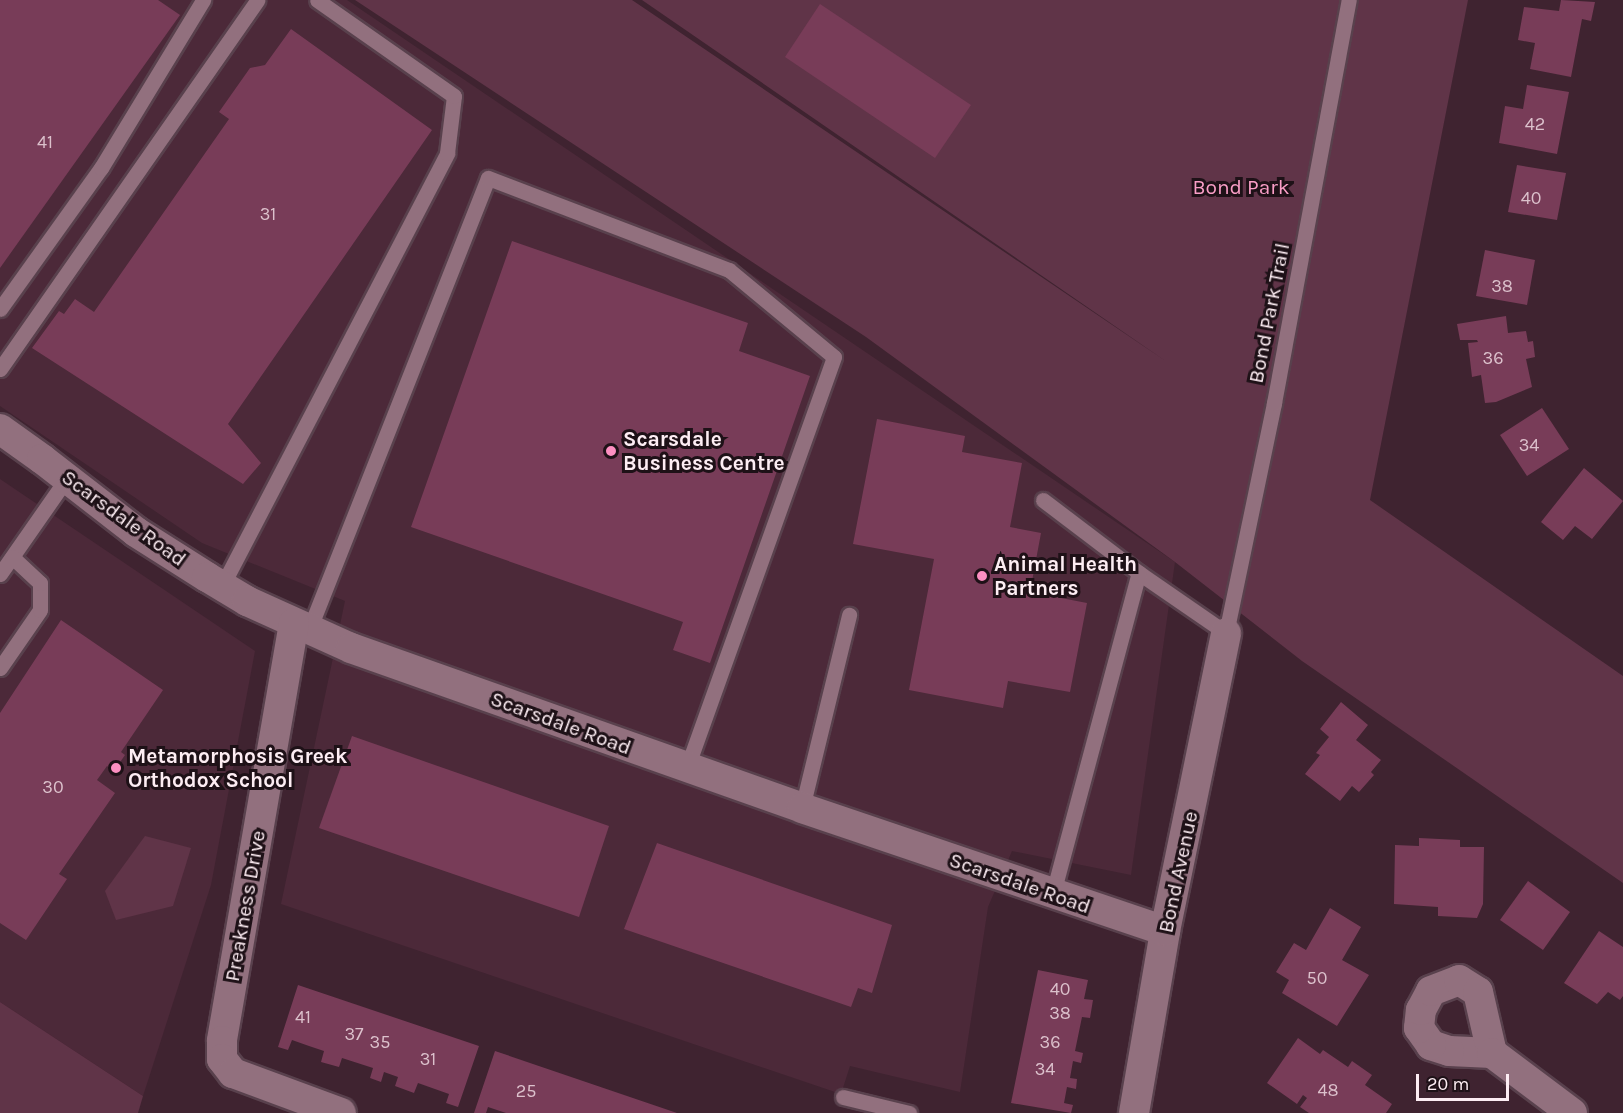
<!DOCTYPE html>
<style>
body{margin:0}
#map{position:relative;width:1623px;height:1113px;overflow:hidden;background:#3f2330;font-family:Karla,sans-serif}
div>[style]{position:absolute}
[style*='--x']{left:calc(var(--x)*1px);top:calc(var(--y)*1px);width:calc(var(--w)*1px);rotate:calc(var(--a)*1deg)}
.built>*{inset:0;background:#4c2939}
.green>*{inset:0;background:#603448}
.building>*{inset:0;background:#783c58}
.roads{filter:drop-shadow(2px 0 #59414d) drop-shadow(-2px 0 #59414d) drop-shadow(0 2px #59414d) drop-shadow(0 -2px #59414d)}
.lane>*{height:15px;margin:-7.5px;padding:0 7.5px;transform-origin:7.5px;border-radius:7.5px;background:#92707e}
.street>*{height:30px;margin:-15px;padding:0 15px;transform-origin:15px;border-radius:15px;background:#92707e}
.dots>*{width:16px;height:16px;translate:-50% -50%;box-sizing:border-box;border:3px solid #1e1117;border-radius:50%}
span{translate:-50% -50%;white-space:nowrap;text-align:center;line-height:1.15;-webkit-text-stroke:6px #1e1117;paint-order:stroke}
.number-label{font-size:18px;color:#dcc1cc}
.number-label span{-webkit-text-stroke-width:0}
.park-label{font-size:21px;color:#fa9ec7}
.street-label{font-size:21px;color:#fdedf3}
.poi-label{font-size:21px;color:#fdedf3;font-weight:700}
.left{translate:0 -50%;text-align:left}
.scale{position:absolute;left:1416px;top:1074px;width:93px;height:27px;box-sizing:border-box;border:3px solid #fdedf3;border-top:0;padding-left:8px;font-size:18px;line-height:21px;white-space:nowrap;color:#fdedf3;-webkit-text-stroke:4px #1e1117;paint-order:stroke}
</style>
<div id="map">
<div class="built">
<i style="clip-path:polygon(0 0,347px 0,1175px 562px,1131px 875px,1012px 851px,988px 907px,960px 1092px,850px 1066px,841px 1094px,281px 904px,345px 601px,202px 543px,0 406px)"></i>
<i style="clip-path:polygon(0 479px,255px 651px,211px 885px,143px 1096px,0 1002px)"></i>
</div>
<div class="green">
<i style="clip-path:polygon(355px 0,632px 0,1167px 362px,642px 0,1468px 0,1370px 500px,1623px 676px,1623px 883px,1302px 661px,1175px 562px,866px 337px)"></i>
<i style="clip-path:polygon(145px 836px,191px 848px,173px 906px,116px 920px,105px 891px)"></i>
<i style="clip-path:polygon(0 1002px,143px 1096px,138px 1113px,0 1113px)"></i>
</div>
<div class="building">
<i style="clip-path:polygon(0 0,158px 0,180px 15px,0 268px)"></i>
<i style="clip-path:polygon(1561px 0,1595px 2px,1591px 21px,1582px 19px,1571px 77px,1530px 69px,1535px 43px,1518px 40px,1524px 7px,1559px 11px)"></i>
<i style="clip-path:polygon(820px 4px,971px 105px,935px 158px,785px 57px)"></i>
<i style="clip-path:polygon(291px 29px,432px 130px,228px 424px,261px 463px,243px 484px,32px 348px,59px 311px,64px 314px,75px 299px,94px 312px,229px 119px,219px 112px,250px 68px,265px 65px)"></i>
<i style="clip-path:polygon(1527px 85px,1569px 92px,1557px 154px,1499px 143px,1505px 106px,1523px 109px)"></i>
<i style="clip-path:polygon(1517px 165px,1566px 173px,1557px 220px,1508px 212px)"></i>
<i style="clip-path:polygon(512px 241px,748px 323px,739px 351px,810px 376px,710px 663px,673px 650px,683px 622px,411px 527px)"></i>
<i style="clip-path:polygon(1485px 250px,1535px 260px,1527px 305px,1476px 296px)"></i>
<i style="clip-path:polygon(1506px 316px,1508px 333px,1526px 331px,1528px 342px,1533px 341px,1535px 357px,1526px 359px,1532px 387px,1496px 402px,1485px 403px,1481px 375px,1472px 377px,1468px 343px,1478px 342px,1477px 340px,1460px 340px,1457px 324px)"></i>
<i style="clip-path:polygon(1542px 408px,1569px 449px,1527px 476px,1500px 435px)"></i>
<i style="clip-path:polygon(877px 419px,965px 436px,962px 452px,1022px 463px,1010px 527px,1041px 533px,1030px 592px,1087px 603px,1070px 692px,1008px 681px,1003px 708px,909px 690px,934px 559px,853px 544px)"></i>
<i style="clip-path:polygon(1584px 468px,1623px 501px,1592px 539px,1575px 526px,1563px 540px,1541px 522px)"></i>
<i style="clip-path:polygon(61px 620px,163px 690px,121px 752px,125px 755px,114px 771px,107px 766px,97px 780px,115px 793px,59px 874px,67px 879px,26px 940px,0 923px,0 713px)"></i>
<i style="clip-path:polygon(1341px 702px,1368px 725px,1356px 740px,1381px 760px,1371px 772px,1374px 775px,1359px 792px,1352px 786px,1340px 801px,1305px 774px,1320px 755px,1316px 753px,1329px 737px,1320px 729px)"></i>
<i style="clip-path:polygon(352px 736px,609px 826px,579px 917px,319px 828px)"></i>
<i style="clip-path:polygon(1419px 838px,1460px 840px,1460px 847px,1484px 847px,1483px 904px,1477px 918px,1438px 916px,1438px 907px,1394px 904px,1395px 845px,1419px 846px)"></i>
<i style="clip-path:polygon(657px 843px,892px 925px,872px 993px,858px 988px,851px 1007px,624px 929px)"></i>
<i style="clip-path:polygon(1528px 881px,1570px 912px,1543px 950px,1500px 920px)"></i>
<i style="clip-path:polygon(1330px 908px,1361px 927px,1342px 960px,1369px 975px,1337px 1026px,1282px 993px,1289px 980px,1276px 972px,1294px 943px,1306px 950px)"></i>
<i style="clip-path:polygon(1599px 931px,1623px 947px,1623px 996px,1620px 1000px,1608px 992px,1597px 1004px,1564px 983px)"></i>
<i style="clip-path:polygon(1038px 970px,1088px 980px,1084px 999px,1093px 1000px,1090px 1018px,1082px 1017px,1075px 1051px,1083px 1053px,1081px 1063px,1073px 1061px,1070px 1078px,1077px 1079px,1076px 1089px,1067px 1087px,1064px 1103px,1073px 1105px,1071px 1113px,1011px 1103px)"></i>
<i style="clip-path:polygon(298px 985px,479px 1046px,458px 1107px,446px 1103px,449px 1094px,418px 1083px,414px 1093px,395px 1086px,398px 1077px,384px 1072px,381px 1082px,370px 1078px,373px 1068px,342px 1058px,339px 1067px,321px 1062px,324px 1051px,309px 1046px,292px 1040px,288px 1050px,278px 1047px)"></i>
<i style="clip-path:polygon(1298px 1038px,1320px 1054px,1323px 1050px,1348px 1067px,1352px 1061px,1372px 1075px,1365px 1085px,1392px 1104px,1386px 1113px,1309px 1113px,1300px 1107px,1307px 1098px,1303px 1095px,1297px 1104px,1267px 1083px)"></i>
<i style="clip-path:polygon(495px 1051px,677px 1113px,506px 1113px,488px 1107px,486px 1113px,474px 1113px)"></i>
</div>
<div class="roads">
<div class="lane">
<i style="--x:0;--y:309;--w:173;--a:-54.4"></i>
<i style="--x:101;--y:168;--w:197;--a:-58.7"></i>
<i style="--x:0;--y:369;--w:450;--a:-55.1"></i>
<i style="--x:1043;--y:500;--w:121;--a:37.2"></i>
<i style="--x:1139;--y:573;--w:106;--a:34.6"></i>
<i style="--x:1226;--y:633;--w:235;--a:-78.2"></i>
<i style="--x:1274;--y:403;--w:410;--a:-79.5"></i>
<i style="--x:0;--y:574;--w:117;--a:-55.1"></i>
<i style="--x:222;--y:586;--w:488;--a:-62.5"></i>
<i style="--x:447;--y:153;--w:57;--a:-83"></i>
<i style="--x:454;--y:96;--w:167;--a:-145"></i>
<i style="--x:309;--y:630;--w:486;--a:-68.4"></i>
<i style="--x:488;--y:178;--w:258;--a:20.9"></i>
<i style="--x:729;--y:270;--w:136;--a:39.6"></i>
<i style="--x:834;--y:357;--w:436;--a:109.7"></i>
<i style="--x:0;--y:668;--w:70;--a:-55.4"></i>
<i style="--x:40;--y:610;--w:27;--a:-90"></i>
<i style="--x:40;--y:583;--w:38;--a:-137"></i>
<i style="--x:802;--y:808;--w:199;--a:-76.3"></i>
<i style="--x:1053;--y:893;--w:331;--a:-75"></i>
<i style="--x:843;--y:1097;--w:68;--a:13.6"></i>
</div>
<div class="street">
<i style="--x:0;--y:429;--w:52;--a:35.5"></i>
<i style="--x:42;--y:459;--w:119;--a:37.8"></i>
<i style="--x:136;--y:532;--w:84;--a:32.4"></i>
<i style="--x:207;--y:577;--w:47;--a:31"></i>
<i style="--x:247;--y:601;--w:114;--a:24.3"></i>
<i style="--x:351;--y:648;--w:479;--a:19.5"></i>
<i style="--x:802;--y:808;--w:383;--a:18.7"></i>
<i style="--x:294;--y:623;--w:424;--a:99.8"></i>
<i style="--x:222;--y:1041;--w:18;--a:90"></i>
<i style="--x:222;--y:1059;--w:18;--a:52"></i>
<i style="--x:233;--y:1073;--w:115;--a:20.3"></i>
<i style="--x:1492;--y:1053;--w:43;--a:-177.3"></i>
<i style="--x:1449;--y:1051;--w:19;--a:-162"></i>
<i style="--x:1431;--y:1045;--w:21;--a:-125"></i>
<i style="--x:1419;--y:1028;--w:18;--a:-84"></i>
<i style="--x:1421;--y:1010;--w:21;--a:-62"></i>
<i style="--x:1431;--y:991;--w:30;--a:-21"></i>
<i style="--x:1459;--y:980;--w:22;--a:32"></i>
<i style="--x:1478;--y:992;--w:63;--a:77.1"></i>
<i style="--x:1492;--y:1053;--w:100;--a:36.9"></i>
<i style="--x:1134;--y:1113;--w:185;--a:-80.3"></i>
<i style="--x:1165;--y:931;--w:304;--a:-78.4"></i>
</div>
</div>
<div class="dots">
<i style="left:611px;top:451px;background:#fc8fc1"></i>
<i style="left:982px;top:576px;background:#fc8fc1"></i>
<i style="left:116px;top:768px;background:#fc8fc1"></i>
</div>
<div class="number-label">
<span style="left:1535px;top:124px">42</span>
<span style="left:45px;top:142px">41</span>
<span style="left:1531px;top:198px">40</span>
<span style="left:268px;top:214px">31</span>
<span style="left:1502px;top:286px">38</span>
<span style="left:1493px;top:358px">36</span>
<span style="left:1529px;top:445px">34</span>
<span style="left:53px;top:787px">30</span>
<span style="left:1317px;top:978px">50</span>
<span style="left:1060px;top:989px">40</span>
<span style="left:1060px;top:1013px">38</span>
<span style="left:303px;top:1017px">41</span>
<span style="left:354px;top:1034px">37</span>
<span style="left:380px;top:1042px">35</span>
<span style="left:1050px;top:1042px">36</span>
<span style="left:428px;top:1059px">31</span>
<span style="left:1045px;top:1069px">34</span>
<span style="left:1328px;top:1090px">48</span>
<span style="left:526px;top:1091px">25</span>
</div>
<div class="park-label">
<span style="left:1241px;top:187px">Bond Park</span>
</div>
<div class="street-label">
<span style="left:1269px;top:313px;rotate:-79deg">Bond Park Trail</span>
<span style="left:124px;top:518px;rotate:36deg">Scarsdale Road</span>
<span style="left:561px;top:723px;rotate:20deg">Scarsdale Road</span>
<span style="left:1178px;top:872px;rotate:-78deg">Bond Avenue</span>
<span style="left:1020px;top:883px;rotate:19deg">Scarsdale Road</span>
<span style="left:245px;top:906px;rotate:-80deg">Preakness Drive</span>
</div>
<div class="poi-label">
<span class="left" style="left:623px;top:451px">Scarsdale<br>Business Centre</span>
<span class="left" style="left:994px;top:576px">Animal Health<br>Partners</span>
<span class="left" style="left:128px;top:768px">Metamorphosis Greek<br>Orthodox School</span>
</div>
<div class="scale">20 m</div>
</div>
